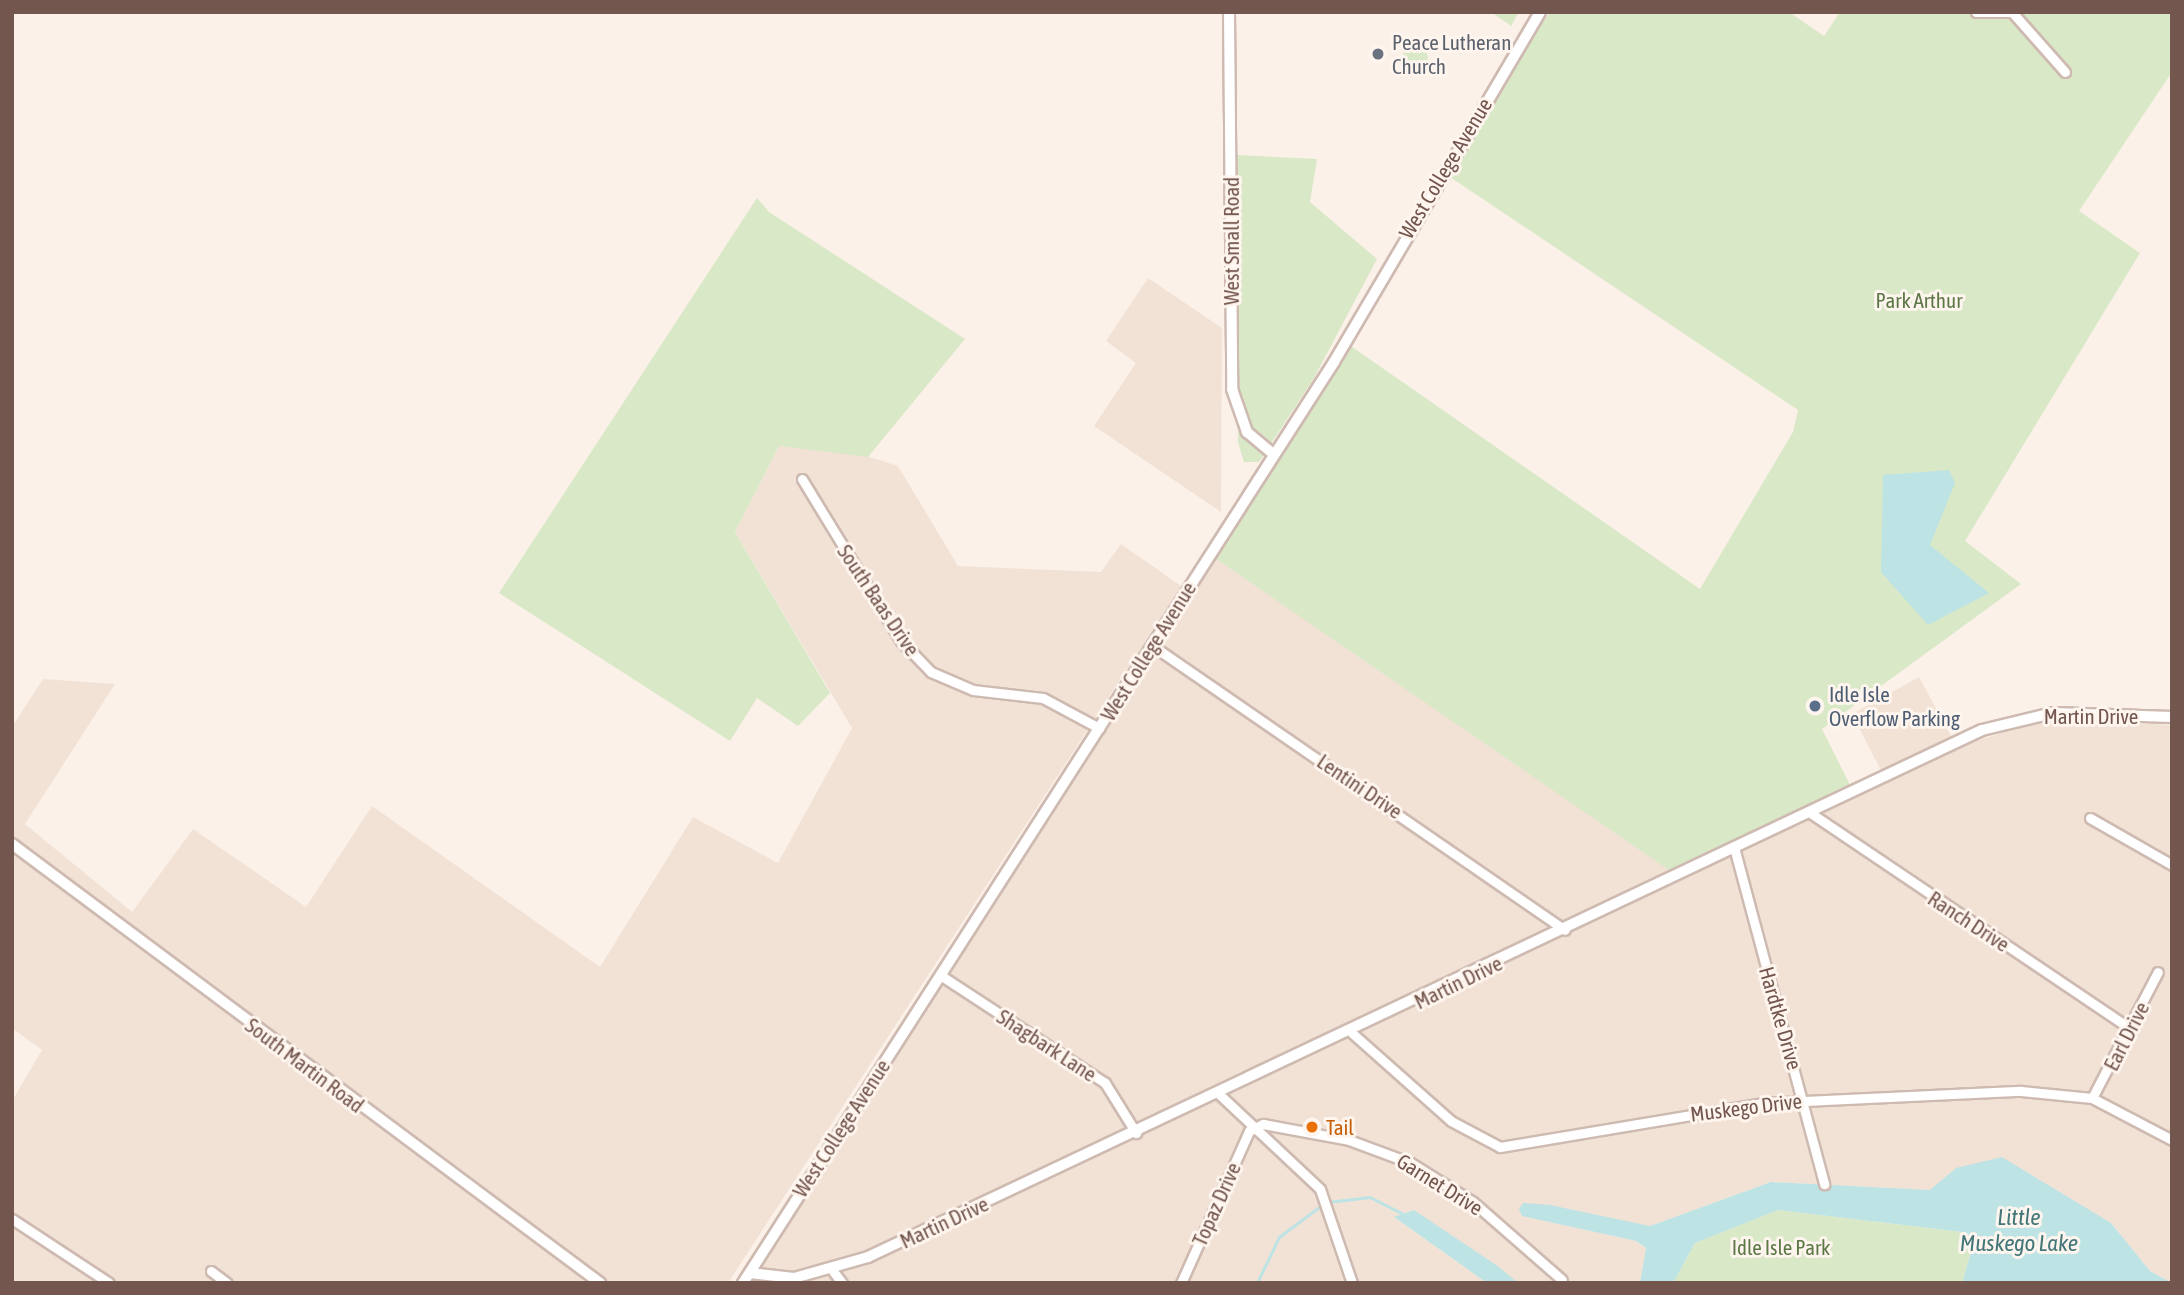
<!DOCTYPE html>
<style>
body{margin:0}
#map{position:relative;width:2184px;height:1295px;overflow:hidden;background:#fbf1e8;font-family:"Asap Condensed",sans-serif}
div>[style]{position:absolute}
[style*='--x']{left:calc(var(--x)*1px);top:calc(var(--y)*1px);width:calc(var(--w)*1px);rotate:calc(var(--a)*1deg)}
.residential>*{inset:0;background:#f2e2d6}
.green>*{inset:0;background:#d9e8c7}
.round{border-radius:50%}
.water>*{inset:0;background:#bde3e4}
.stream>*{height:2.5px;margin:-1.25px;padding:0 1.25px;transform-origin:1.25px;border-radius:1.25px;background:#bde3e4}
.roads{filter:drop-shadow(2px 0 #cebab1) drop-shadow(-2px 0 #cebab1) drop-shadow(0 2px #cebab1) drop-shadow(0 -2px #cebab1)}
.minor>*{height:9px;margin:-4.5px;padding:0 4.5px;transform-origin:4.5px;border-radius:4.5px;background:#fff}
.tertiary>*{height:10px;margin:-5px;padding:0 5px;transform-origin:5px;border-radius:5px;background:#fff}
.dots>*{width:19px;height:19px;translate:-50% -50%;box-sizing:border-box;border:4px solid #fef5ee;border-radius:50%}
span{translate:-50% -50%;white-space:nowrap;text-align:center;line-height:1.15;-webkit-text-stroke:6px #fef5ee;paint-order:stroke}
.worship-label{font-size:21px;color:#5b616d}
.left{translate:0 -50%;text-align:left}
.street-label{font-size:21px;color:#73564d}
.park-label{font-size:21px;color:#5c7846}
.service-label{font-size:21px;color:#4e5e75}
.food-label{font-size:21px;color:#c56008}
.water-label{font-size:23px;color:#427678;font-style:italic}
.frame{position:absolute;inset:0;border:14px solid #73564d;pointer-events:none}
</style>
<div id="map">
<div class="residential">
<i style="clip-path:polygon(1148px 278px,1222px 328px,1221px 512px,1094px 426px,1136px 363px,1106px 341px)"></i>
<i style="clip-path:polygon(779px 446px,860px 454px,898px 466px,958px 566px,1101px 572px,1121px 544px,1181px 586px,728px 1283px,12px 1283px,12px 1101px,42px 1050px,12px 1028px,12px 727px,43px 679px,115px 684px,25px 824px,132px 912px,193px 829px,306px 907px,372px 806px,600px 967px,693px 817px,778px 863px,852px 728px,735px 532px)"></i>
<i style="clip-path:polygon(1222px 543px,1703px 869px,1887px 782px,1852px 714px,1919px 677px,1957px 747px,2049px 718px,2172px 725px,2172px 1283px,2150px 1271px,2111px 1223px,1956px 1168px,1930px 1190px,1771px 1182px,1650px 1226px,1523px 1203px,1522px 1216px,1636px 1241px,1646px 1248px,1640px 1283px,1518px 1283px,1414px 1210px,1395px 1218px,1487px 1283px,751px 1283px)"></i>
</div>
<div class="green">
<i style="clip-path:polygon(1491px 12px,1519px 12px,1511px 26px)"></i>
<i style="clip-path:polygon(1550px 12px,1789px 12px,1824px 36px,1840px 12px,2172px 12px,2172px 72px,2079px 211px,2140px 253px,1965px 541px,2021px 584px,1822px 729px,1854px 793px,1679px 877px,1209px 554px,1345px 342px,1700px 589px,1793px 432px,1798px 410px,1441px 171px)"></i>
<i class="round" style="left:1402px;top:46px;width:26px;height:26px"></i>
<i style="clip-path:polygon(1236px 155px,1317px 159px,1310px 202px,1377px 259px,1314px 378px,1259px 462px,1244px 462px,1238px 442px)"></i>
<i style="clip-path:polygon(757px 198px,769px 212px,965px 339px,868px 457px,779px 446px,735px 532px,830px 693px,798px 726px,757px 698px,730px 741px,499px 593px)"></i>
<i style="clip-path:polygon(1777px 1210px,1962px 1232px,1971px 1252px,1962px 1283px,1673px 1283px,1695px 1243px)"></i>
</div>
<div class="water">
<i style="clip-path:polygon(1949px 470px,1955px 483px,1930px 545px,1989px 593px,1928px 625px,1881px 572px,1883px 475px)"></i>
<i style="clip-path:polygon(2002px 1157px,2111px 1223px,2150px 1271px,2172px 1283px,1962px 1283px,1971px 1252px,1962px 1232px,1778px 1210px,1695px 1243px,1673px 1283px,1640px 1283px,1646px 1248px,1636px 1241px,1522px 1216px,1519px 1209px,1523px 1203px,1550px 1205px,1650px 1226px,1771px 1182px,1930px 1190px,1956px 1168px)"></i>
<i style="clip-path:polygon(1414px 1210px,1499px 1267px,1518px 1283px,1487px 1283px,1394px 1217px)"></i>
</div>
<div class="stream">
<i style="--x:1328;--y:1202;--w:42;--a:-6.8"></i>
<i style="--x:1370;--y:1197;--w:38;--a:27"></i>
<i style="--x:1257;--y:1283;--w:51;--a:-64.4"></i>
<i style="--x:1279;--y:1237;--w:54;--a:-36.7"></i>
</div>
<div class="roads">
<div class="minor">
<i style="--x:1976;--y:12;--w:35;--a:0"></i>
<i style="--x:2012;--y:12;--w:80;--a:48.5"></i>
<i style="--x:802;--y:479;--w:190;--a:58.6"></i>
<i style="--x:901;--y:641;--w:43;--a:45.9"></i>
<i style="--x:931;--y:672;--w:46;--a:23.2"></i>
<i style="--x:973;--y:690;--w:70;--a:6.5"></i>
<i style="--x:1043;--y:698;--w:64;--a:28.2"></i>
<i style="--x:1153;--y:646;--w:500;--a:34.58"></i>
<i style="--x:1812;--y:814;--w:381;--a:34"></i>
<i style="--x:2090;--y:818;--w:95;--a:29.8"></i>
<i style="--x:1735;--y:851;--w:345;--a:75"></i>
<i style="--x:940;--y:975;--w:197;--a:33.2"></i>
<i style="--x:1105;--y:1083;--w:59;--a:58.2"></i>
<i style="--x:1352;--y:1033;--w:132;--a:41.6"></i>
<i style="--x:1451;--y:1121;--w:55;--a:28"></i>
<i style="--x:1500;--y:1147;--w:266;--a:-9.5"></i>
<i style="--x:1762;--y:1103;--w:259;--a:-2.7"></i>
<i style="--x:2021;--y:1091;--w:71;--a:5.6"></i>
<i style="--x:2092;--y:1098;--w:90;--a:27.7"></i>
<i style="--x:1220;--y:1095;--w:137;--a:43.2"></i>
<i style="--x:1320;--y:1189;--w:99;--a:71.2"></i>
<i style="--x:2092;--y:1098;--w:142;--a:-62.4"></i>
<i style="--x:12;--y:1219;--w:116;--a:33.4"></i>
<i style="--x:211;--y:1271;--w:20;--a:37"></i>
<i style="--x:833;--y:1271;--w:15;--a:53"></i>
<i style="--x:1181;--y:1283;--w:167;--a:-65.9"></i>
<i style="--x:1249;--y:1131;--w:16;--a:-27"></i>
<i style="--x:1263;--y:1124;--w:87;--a:10.5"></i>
<i style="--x:1349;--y:1140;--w:66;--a:20.4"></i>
<i style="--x:1411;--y:1163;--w:73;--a:32.2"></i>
<i style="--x:1473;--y:1202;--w:118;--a:41.2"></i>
</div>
<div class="tertiary">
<i style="--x:1229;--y:12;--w:377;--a:89.5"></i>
<i style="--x:1232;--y:389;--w:46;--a:70.8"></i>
<i style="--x:1247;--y:432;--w:35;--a:40"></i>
<i style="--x:12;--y:844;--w:734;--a:36.74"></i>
<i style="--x:750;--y:1273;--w:44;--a:6.5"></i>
<i style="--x:794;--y:1278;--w:77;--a:-15.8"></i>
<i style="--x:868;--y:1257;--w:1232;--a:-25.32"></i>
<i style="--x:1982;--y:730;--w:73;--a:-13.5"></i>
<i style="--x:2053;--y:713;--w:119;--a:1.9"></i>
<i style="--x:743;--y:1283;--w:1094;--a:-57.31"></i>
<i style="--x:1334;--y:362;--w:406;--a:-59.5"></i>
</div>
</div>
<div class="dots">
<i style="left:1378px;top:54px;background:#6b7280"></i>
<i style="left:1815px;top:706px;background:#5c6f8a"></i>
<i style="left:1312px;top:1127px;background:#e8710a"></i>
</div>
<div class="worship-label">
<span class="left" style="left:1392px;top:54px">Peace Lutheran<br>Church</span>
</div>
<div class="street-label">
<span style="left:1445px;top:168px;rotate:-59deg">West College Avenue</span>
<span style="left:1231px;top:241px;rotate:-90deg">West Small Road</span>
<span style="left:879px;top:600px;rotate:56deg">South Baas Drive</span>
<span style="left:1148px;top:651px;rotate:-58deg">West College Avenue</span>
<span style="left:2091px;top:716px">Martin Drive</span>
<span style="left:1360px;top:786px;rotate:34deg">Lentini Drive</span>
<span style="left:1969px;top:921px;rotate:33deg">Ranch Drive</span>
<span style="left:1458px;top:982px;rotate:-26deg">Martin Drive</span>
<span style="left:1781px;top:1018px;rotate:74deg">Hardtke Drive</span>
<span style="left:2126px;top:1036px;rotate:-63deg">Earl Drive</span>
<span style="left:1047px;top:1045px;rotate:33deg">Shagbark Lane</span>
<span style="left:305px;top:1065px;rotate:37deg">South Martin Road</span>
<span style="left:1746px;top:1107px;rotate:-7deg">Muskego Drive</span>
<span style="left:841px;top:1128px;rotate:-57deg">West College Avenue</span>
<span style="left:1440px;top:1184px;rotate:32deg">Garnet Drive</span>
<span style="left:1216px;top:1204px;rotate:-66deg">Topaz Drive</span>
<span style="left:944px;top:1222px;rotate:-25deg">Martin Drive</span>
</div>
<div class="park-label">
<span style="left:1919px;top:300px">Park Arthur</span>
<span style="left:1781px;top:1247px">Idle Isle Park</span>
</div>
<div class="service-label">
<span class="left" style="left:1829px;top:706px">Idle Isle<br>Overflow Parking</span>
</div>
<div class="food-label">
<span class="left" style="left:1326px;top:1127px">Tail</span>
</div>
<div class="water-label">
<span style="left:2019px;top:1230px">Little<br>Muskego Lake</span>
</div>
<div class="frame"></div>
</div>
